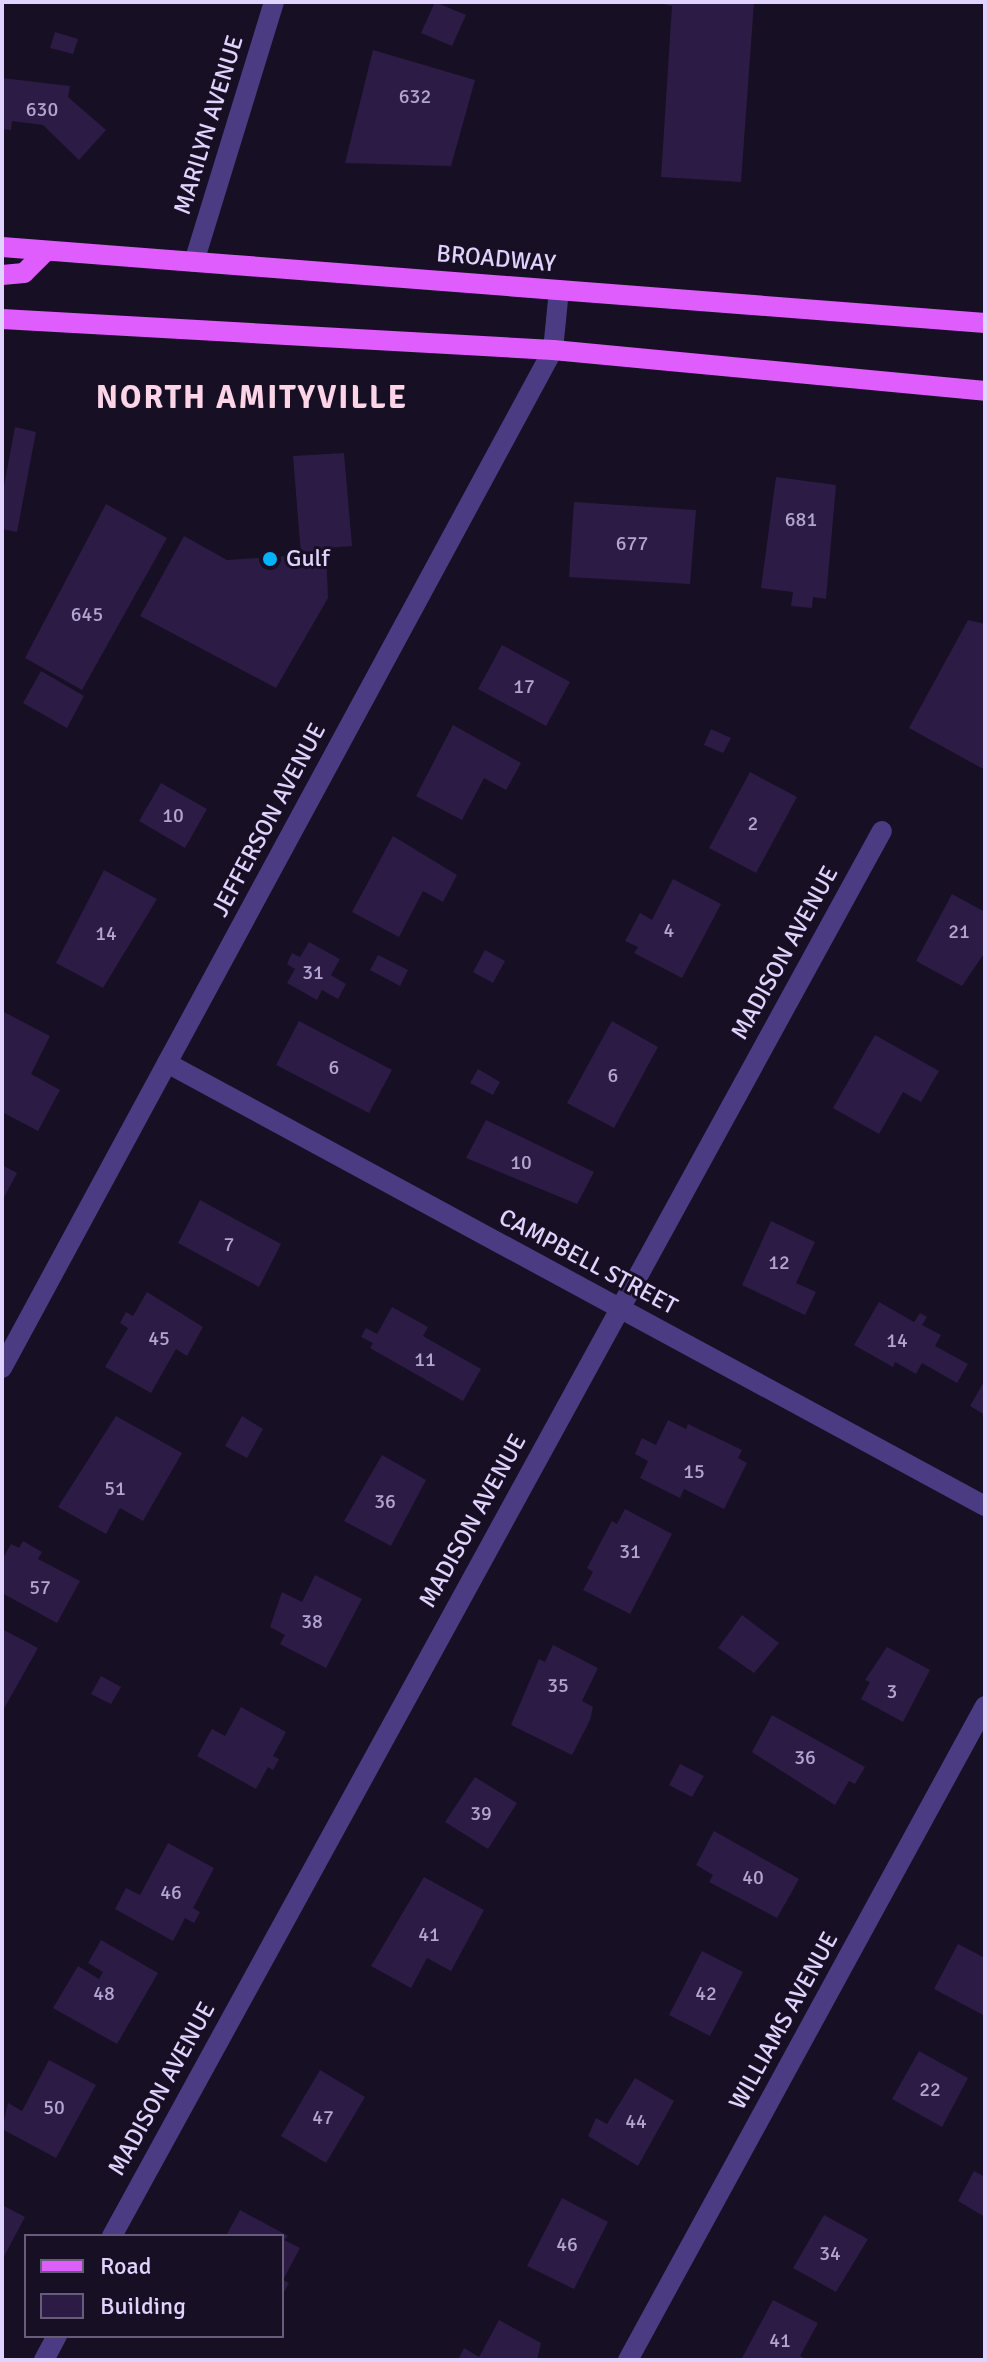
<!DOCTYPE html>
<style>
body{margin:0}
#map{position:relative;width:987px;height:2362px;overflow:hidden;background:#170f24;font-family:Signika,sans-serif}
div>[style]{position:absolute}
[style*='--x']{left:calc(var(--x)*1px);top:calc(var(--y)*1px);width:calc(var(--w)*1px);rotate:calc(var(--a)*1deg)}
.building>*{inset:0;background:#2c1b45}
.street>*{height:20px;margin:-10px;padding:0 10px;transform-origin:10px;border-radius:10px;background:#4b3b83}
.primary>*{height:20px;margin:-10px;padding:0 10px;transform-origin:10px;border-radius:10px;background:#df5cfd}
.dots>*{width:22px;height:22px;translate:-50% -50%;box-sizing:border-box;border:4px solid #170f24;border-radius:50%}
span{translate:-50% -50%;white-space:nowrap;text-align:center;line-height:1.15;-webkit-text-stroke:6px #170f24;paint-order:stroke}
.number-label{font-size:20px;color:#b3a5d0}
.number-label span{-webkit-text-stroke-width:0}
.street-label{font-size:24px;color:#e0d3fe}
.poi-label{font-size:24px;color:#e0d3fe}
.left{translate:0 -50%;text-align:left}
.district-label{font-size:32px;color:#fed5e7;font-weight:700;letter-spacing:2px}
.frame{position:absolute;inset:0;border:4px solid #e0d3fe;pointer-events:none}
.legend{position:absolute;left:24px;top:2234px;width:260px;height:104px;box-sizing:border-box;background:#170f24;border:2px solid #675d7b;margin:0;padding:10px 14px;list-style:none;font-size:24px;color:#e0d3fe}
.legend li{display:flex;align-items:center;gap:16px;height:40px}
.legend b{width:40px;border:2px solid #675d7b}
</style>
<div id="map">
<div class="building">
<i style="clip-path:polygon(435px 2px,466px 15px,452px 46px,421px 33px)"></i>
<i style="clip-path:polygon(655px 2px,754px 2px,741px 182px,661px 177px,672px 6px)"></i>
<i style="clip-path:polygon(55px 32px,78px 39px,73px 54px,50px 48px)"></i>
<i style="clip-path:polygon(373px 50px,475px 80px,451px 166px,345px 163px)"></i>
<i style="clip-path:polygon(2px 78px,70px 86px,68px 97px,106px 130px,79px 160px,43px 125px,12px 121px,11px 130px,2px 129px)"></i>
<i style="clip-path:polygon(15px 427px,36px 432px,17px 532px,2px 529px,2px 496px)"></i>
<i style="clip-path:polygon(344px 453px,352px 546px,326px 548px,328px 598px,276px 688px,140px 616px,184px 536px,227px 560px,301px 555px,293px 456px)"></i>
<i style="clip-path:polygon(776px 477px,836px 485px,826px 599px,813px 597px,812px 608px,791px 606px,793px 592px,761px 588px)"></i>
<i style="clip-path:polygon(574px 502px,696px 510px,690px 584px,569px 577px)"></i>
<i style="clip-path:polygon(106px 504px,167px 538px,82px 690px,25px 658px)"></i>
<i style="clip-path:polygon(968px 620px,985px 624px,985px 770px,909px 728px)"></i>
<i style="clip-path:polygon(502px 645px,570px 682px,546px 726px,478px 689px)"></i>
<i style="clip-path:polygon(41px 671px,84px 696px,67px 728px,23px 703px)"></i>
<i style="clip-path:polygon(453px 725px,521px 763px,506px 790px,484px 778px,462px 820px,416px 796px)"></i>
<i style="clip-path:polygon(711px 729px,731px 738px,723px 753px,704px 745px)"></i>
<i style="clip-path:polygon(750px 772px,797px 797px,756px 873px,709px 848px)"></i>
<i style="clip-path:polygon(161px 783px,207px 809px,185px 848px,139px 821px)"></i>
<i style="clip-path:polygon(393px 836px,457px 875px,443px 902px,423px 891px,399px 937px,352px 912px)"></i>
<i style="clip-path:polygon(104px 870px,157px 899px,103px 988px,56px 963px)"></i>
<i style="clip-path:polygon(673px 879px,721px 904px,682px 978px,634px 953px,638px 947px,625px 941px,640px 913px,652px 920px)"></i>
<i style="clip-path:polygon(952px 894px,985px 912px,985px 952px,962px 986px,916px 961px)"></i>
<i style="clip-path:polygon(309px 942px,340px 959px,331px 975px,346px 984px,338px 999px,322px 990px,317px 1000px,287px 983px,295px 969px,287px 964px,292px 953px,300px 957px)"></i>
<i style="clip-path:polygon(485px 950px,505px 961px,493px 983px,473px 972px)"></i>
<i style="clip-path:polygon(378px 955px,408px 970px,400px 986px,370px 970px)"></i>
<i style="clip-path:polygon(2px 1011px,50px 1036px,31px 1074px,60px 1090px,38px 1131px,2px 1112px)"></i>
<i style="clip-path:polygon(299px 1021px,392px 1070px,369px 1113px,276px 1065px)"></i>
<i style="clip-path:polygon(612px 1021px,658px 1047px,614px 1128px,567px 1103px)"></i>
<i style="clip-path:polygon(875px 1035px,939px 1071px,921px 1102px,903px 1092px,879px 1134px,833px 1108px)"></i>
<i style="clip-path:polygon(478px 1069px,500px 1082px,493px 1095px,470px 1083px)"></i>
<i style="clip-path:polygon(486px 1120px,594px 1172px,577px 1204px,466px 1158px)"></i>
<i style="clip-path:polygon(2px 1165px,17px 1173px,2px 1201px)"></i>
<i style="clip-path:polygon(200px 1200px,281px 1244px,259px 1287px,178px 1243px)"></i>
<i style="clip-path:polygon(771px 1221px,815px 1242px,796px 1283px,816px 1292px,805px 1315px,742px 1285px)"></i>
<i style="clip-path:polygon(147px 1292px,203px 1327px,187px 1356px,176px 1349px,151px 1393px,105px 1367px,128px 1328px,120px 1323px,126px 1312px,133px 1316px)"></i>
<i style="clip-path:polygon(879px 1302px,914px 1322px,920px 1313px,927px 1317px,922px 1325px,941px 1335px,935px 1346px,968px 1364px,957px 1383px,922px 1363px,916px 1374px,895px 1362px,893px 1367px,854px 1345px)"></i>
<i style="clip-path:polygon(392px 1307px,428px 1327px,423px 1336px,481px 1369px,463px 1401px,370px 1348px,373px 1343px,361px 1337px,366px 1328px,377px 1334px)"></i>
<i style="clip-path:polygon(985px 1380px,985px 1415px,970px 1406px)"></i>
<i style="clip-path:polygon(116px 1416px,182px 1453px,143px 1521px,120px 1508px,106px 1534px,58px 1507px)"></i>
<i style="clip-path:polygon(242px 1416px,263px 1429px,247px 1458px,225px 1446px)"></i>
<i style="clip-path:polygon(668px 1420px,686px 1429px,688px 1424px,742px 1450px,738px 1458px,747px 1463px,724px 1509px,684px 1489px,680px 1498px,640px 1478px,648px 1461px,635px 1454px,642px 1438px,656px 1445px)"></i>
<i style="clip-path:polygon(382px 1455px,426px 1480px,391px 1546px,344px 1521px)"></i>
<i style="clip-path:polygon(625px 1509px,672px 1534px,630px 1614px,583px 1590px,593px 1572px,587px 1568px,612px 1521px,617px 1524px)"></i>
<i style="clip-path:polygon(23px 1541px,42px 1552px,38px 1559px,80px 1581px,57px 1623px,2px 1593px,2px 1560px,11px 1544px,19px 1548px)"></i>
<i style="clip-path:polygon(315px 1575px,362px 1599px,326px 1668px,280px 1644px,285px 1635px,270px 1627px,282px 1592px,302px 1602px)"></i>
<i style="clip-path:polygon(742px 1615px,779px 1643px,754px 1673px,718px 1648px)"></i>
<i style="clip-path:polygon(2px 1629px,38px 1648px,2px 1712px)"></i>
<i style="clip-path:polygon(553px 1645px,598px 1668px,582px 1701px,593px 1707px,590px 1720px,572px 1755px,511px 1725px,539px 1659px,545px 1662px)"></i>
<i style="clip-path:polygon(887px 1647px,930px 1670px,903px 1722px,861px 1699px,870px 1682px,865px 1680px)"></i>
<i style="clip-path:polygon(101px 1676px,121px 1687px,111px 1704px,91px 1694px)"></i>
<i style="clip-path:polygon(241px 1707px,286px 1732px,273px 1756px,279px 1759px,273px 1770px,268px 1767px,256px 1789px,197px 1756px,212px 1729px,225px 1736px)"></i>
<i style="clip-path:polygon(772px 1715px,865px 1767px,855px 1784px,849px 1781px,835px 1805px,752px 1752px)"></i>
<i style="clip-path:polygon(680px 1764px,704px 1776px,692px 1797px,669px 1785px)"></i>
<i style="clip-path:polygon(475px 1777px,517px 1803px,488px 1849px,445px 1822px)"></i>
<i style="clip-path:polygon(714px 1831px,799px 1879px,777px 1918px,709px 1882px,713px 1875px,696px 1865px)"></i>
<i style="clip-path:polygon(168px 1843px,214px 1868px,193px 1908px,200px 1912px,194px 1923px,185px 1918px,173px 1941px,115px 1909px,126px 1888px,140px 1895px)"></i>
<i style="clip-path:polygon(424px 1877px,484px 1910px,451px 1971px,427px 1958px,411px 1988px,371px 1966px)"></i>
<i style="clip-path:polygon(101px 1940px,158px 1973px,117px 2044px,53px 2008px,78px 1966px,99px 1979px,103px 1972px,88px 1963px)"></i>
<i style="clip-path:polygon(958px 1944px,985px 1958px,985px 2016px,934px 1989px)"></i>
<i style="clip-path:polygon(702px 1951px,743px 1972px,710px 2036px,669px 2015px)"></i>
<i style="clip-path:polygon(919px 2051px,968px 2078px,942px 2127px,892px 2099px)"></i>
<i style="clip-path:polygon(49px 2060px,96px 2085px,56px 2158px,2px 2129px,8px 2103px,22px 2111px)"></i>
<i style="clip-path:polygon(320px 2070px,365px 2097px,326px 2163px,281px 2136px)"></i>
<i style="clip-path:polygon(635px 2078px,674px 2101px,638px 2166px,588px 2136px,596px 2118px,607px 2124px)"></i>
<i style="clip-path:polygon(974px 2171px,985px 2177px,985px 2217px,958px 2201px)"></i>
<i style="clip-path:polygon(562px 2198px,608px 2222px,574px 2289px,527px 2266px)"></i>
<i style="clip-path:polygon(2px 2205px,25px 2217px,2px 2260px)"></i>
<i style="clip-path:polygon(240px 2210px,288px 2236px,284px 2240px,300px 2248px,283px 2280px,289px 2283px,282px 2296px,282px 2236px,226px 2236px)"></i>
<i style="clip-path:polygon(824px 2215px,868px 2239px,836px 2292px,793px 2268px)"></i>
<i style="clip-path:polygon(773px 2300px,818px 2323px,800px 2356px,809px 2360px,741px 2360px)"></i>
<i style="clip-path:polygon(499px 2320px,541px 2343px,537px 2360px,458px 2360px,464px 2348px,479px 2357px)"></i>
</div>
<div class="street">
<i style="--x:194;--y:262;--w:272;--a:-72.9"></i>
<i style="--x:167;--y:1063;--w:930;--a:28.44"></i>
<i style="--x:2;--y:1368;--w:1158;--a:-61.58"></i>
<i style="--x:553;--y:350;--w:60;--a:-84.3"></i>
<i style="--x:112;--y:2236;--w:1602;--a:-61.28"></i>
<i style="--x:44;--y:2360;--w:27;--a:-62"></i>
<i style="--x:628;--y:2360;--w:745;--a:-61.37"></i>
</div>
<div class="primary">
<i style="--x:2;--y:247;--w:986;--a:4.42"></i>
<i style="--x:2;--y:275;--w:22;--a:-5"></i>
<i style="--x:24;--y:273;--w:31;--a:-45"></i>
<i style="--x:2;--y:319;--w:552;--a:3.22"></i>
<i style="--x:553;--y:350;--w:434;--a:5.4"></i>
</div>
<div class="dots">
<i style="left:270px;top:559px;background:#04b2f9"></i>
</div>
<div class="number-label">
<span style="left:415px;top:96px">632</span>
<span style="left:42px;top:109px">630</span>
<span style="left:801px;top:519px">681</span>
<span style="left:632px;top:543px">677</span>
<span style="left:87px;top:614px">645</span>
<span style="left:524px;top:686px">17</span>
<span style="left:173px;top:815px">10</span>
<span style="left:753px;top:823px">2</span>
<span style="left:669px;top:930px">4</span>
<span style="left:959px;top:931px">21</span>
<span style="left:106px;top:933px">14</span>
<span style="left:313px;top:972px">31</span>
<span style="left:334px;top:1067px">6</span>
<span style="left:613px;top:1075px">6</span>
<span style="left:521px;top:1162px">10</span>
<span style="left:229px;top:1244px">7</span>
<span style="left:779px;top:1262px">12</span>
<span style="left:159px;top:1338px">45</span>
<span style="left:897px;top:1340px">14</span>
<span style="left:425px;top:1359px">11</span>
<span style="left:694px;top:1471px">15</span>
<span style="left:115px;top:1488px">51</span>
<span style="left:385px;top:1501px">36</span>
<span style="left:630px;top:1551px">31</span>
<span style="left:40px;top:1587px">57</span>
<span style="left:312px;top:1621px">38</span>
<span style="left:558px;top:1685px">35</span>
<span style="left:892px;top:1691px">3</span>
<span style="left:805px;top:1757px">36</span>
<span style="left:481px;top:1813px">39</span>
<span style="left:753px;top:1877px">40</span>
<span style="left:171px;top:1892px">46</span>
<span style="left:429px;top:1934px">41</span>
<span style="left:104px;top:1993px">48</span>
<span style="left:706px;top:1993px">42</span>
<span style="left:930px;top:2089px">22</span>
<span style="left:54px;top:2107px">50</span>
<span style="left:323px;top:2117px">47</span>
<span style="left:636px;top:2121px">44</span>
<span style="left:567px;top:2244px">46</span>
<span style="left:830px;top:2253px">34</span>
<span style="left:780px;top:2340px">41</span>
</div>
<div class="street-label">
<span style="left:209px;top:125px;rotate:-73deg">MARILYN AVENUE</span>
<span style="left:496px;top:259px;rotate:5deg">BROADWAY</span>
<span style="left:269px;top:820px;rotate:-62deg">JEFFERSON AVENUE</span>
<span style="left:785px;top:953px;rotate:-61deg">MADISON AVENUE</span>
<span style="left:588px;top:1262px;rotate:28deg">CAMPBELL STREET</span>
<span style="left:473px;top:1521px;rotate:-61deg">MADISON AVENUE</span>
<span style="left:784px;top:2021px;rotate:-61deg">WILLIAMS AVENUE</span>
<span style="left:162px;top:2089px;rotate:-61deg">MADISON AVENUE</span>
</div>
<div class="poi-label">
<span class="left" style="left:286px;top:559px">Gulf</span>
</div>
<div class="district-label">
<span style="left:252px;top:398px">NORTH AMITYVILLE</span>
</div>
<div class="frame"></div>
<ul class="legend">
<li><b style="height:10px;background:#df5cfd"></b>Road</li>
<li><b style="height:22px;background:#2c1b45"></b>Building</li>
</ul>
</div>
